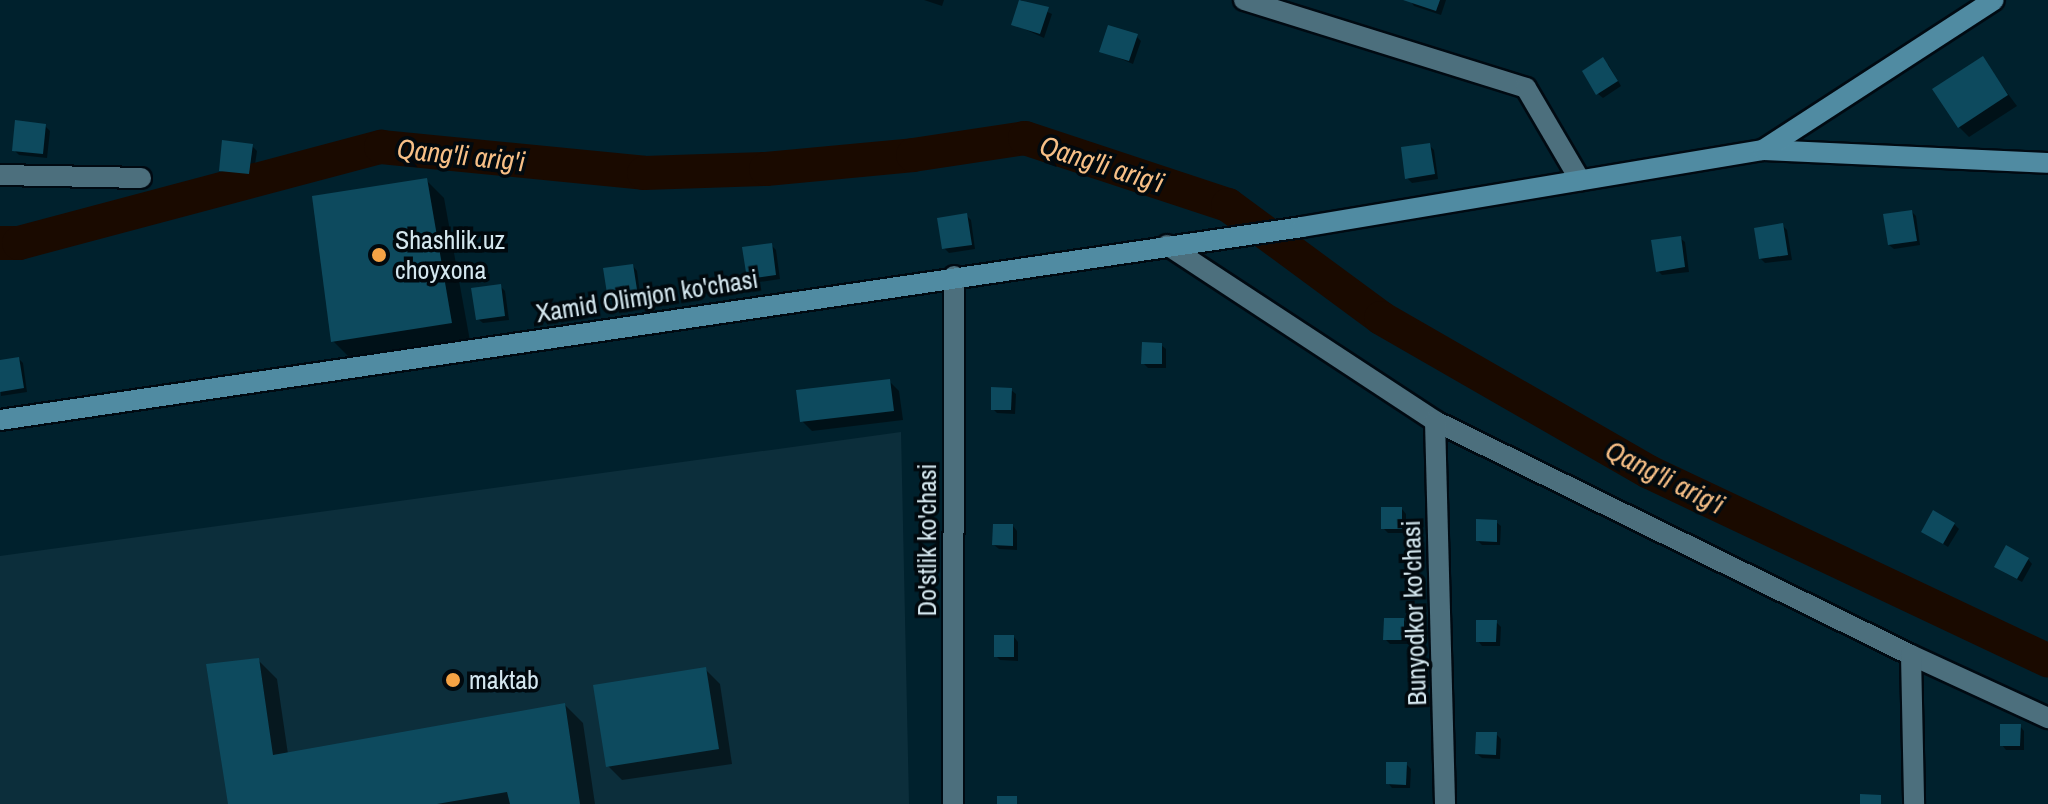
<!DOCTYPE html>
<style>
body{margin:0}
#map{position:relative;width:2048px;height:804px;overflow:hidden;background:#00212d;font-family:"Archivo Narrow",sans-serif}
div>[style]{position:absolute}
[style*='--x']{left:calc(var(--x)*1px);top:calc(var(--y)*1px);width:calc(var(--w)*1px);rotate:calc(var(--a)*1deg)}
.built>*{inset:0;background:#0c2e3b}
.shadow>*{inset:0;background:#0007}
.canal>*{height:34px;margin:-17px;padding:0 17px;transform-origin:17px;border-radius:17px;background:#1a0a00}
.building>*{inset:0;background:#0d4a5e}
.roads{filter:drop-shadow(2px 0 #000a12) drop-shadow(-2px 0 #000a12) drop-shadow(0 2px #000a12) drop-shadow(0 -2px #000a12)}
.minor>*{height:20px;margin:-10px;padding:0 10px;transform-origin:10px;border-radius:10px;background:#4c6f7d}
.tertiary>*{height:20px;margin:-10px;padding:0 10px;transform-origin:10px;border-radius:10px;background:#4c6f7d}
.secondary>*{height:20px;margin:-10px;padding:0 10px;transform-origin:10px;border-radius:10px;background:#508ba2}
.dots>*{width:22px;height:22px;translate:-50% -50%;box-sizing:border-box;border:4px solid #01090e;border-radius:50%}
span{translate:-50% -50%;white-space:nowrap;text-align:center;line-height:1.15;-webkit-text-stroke:7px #01090e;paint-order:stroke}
.poi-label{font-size:26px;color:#d4e7ef}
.left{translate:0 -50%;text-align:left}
.street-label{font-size:26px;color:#d4e7ef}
.water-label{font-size:28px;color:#f7bf86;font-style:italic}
</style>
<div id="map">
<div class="built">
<i style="clip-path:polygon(901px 432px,909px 804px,0 804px,0 556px)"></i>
</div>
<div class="shadow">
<i style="clip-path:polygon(924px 0,944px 0,942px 6px)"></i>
<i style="clip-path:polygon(1021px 0,1052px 14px,1044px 38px,1013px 24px)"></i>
<i style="clip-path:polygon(1410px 0,1446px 0,1441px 15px,1414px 6px)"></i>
<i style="clip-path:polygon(1136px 36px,1141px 41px,1133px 64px,1102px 51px)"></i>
<i style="clip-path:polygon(1982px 59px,2017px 106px,1969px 137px,1959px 127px)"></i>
<i style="clip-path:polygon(1608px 64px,1621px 86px,1603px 98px,1598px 94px)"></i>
<i style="clip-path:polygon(45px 126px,50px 131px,47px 158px,19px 155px,14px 150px)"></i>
<i style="clip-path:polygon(1429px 145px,1434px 150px,1438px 179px,1412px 183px,1407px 178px)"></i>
<i style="clip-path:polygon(252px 146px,257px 151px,253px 178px,225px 175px,221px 170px)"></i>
<i style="clip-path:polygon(426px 180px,444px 198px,470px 341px,352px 360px,333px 341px)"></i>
<i style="clip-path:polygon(1912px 212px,1916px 216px,1920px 245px,1894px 249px,1889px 245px)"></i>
<i style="clip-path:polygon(966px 215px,971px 220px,975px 249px,949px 253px,944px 248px)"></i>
<i style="clip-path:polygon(1783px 226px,1787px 230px,1792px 260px,1765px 263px,1760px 258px)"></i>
<i style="clip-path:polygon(1680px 238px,1685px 242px,1689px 272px,1662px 275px,1658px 271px)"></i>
<i style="clip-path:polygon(771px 245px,776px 250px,780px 279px,753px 283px,749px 278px)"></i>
<i style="clip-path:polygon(633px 266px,637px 271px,641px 300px,615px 304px,610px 299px)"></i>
<i style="clip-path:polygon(500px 286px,505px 291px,509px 320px,483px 323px,478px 319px)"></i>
<i style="clip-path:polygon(1161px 345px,1166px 349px,1166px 368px,1148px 368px,1143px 363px)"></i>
<i style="clip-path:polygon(19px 359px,23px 363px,27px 392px,1px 396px,0 362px)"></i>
<i style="clip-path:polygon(889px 381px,899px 391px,903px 420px,812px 431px,802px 421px)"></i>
<i style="clip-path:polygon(1011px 390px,1016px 394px,1015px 414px,997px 413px,993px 409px)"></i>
<i style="clip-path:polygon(1402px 509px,1406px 514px,1406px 533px,1388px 533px,1383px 528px)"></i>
<i style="clip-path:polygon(1496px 522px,1501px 526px,1500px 545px,1482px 545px,1478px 541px)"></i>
<i style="clip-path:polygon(1954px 524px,1959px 529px,1948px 547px,1923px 531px)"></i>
<i style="clip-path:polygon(1013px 526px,1017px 531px,1017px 550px,999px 549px,994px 545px)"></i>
<i style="clip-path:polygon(2028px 559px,2032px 564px,2022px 582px,2002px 571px)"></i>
<i style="clip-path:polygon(1404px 620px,1408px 625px,1408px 644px,1390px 644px,1385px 639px)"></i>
<i style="clip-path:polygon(1496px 622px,1501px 627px,1500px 646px,1482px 646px,1478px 641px)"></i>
<i style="clip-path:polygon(1014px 637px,1018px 642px,1018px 661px,1000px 660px,996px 656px)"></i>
<i style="clip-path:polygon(258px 660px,277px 679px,288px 754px,565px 705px,583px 723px,595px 804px,230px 804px)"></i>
<i style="clip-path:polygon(705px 669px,720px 684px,732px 764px,622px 780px,608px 766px)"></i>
<i style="clip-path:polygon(2020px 726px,2024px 731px,2024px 750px,2006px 750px,2002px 745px)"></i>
<i style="clip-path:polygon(1496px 734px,1501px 739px,1500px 759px,1482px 758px,1477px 754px)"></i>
<i style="clip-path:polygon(1406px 764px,1411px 769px,1410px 788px,1392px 788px,1388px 783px)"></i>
</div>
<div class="canal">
<i style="--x:0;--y:243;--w:19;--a:0"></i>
<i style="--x:19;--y:243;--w:375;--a:-14.9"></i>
<i style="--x:381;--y:147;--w:264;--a:5.6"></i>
<i style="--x:644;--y:173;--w:122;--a:-1.9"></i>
<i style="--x:766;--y:169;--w:148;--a:-5.4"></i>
<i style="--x:913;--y:155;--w:113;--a:-8.6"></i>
<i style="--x:1025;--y:138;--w:214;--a:18.3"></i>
<i style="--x:1228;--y:205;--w:190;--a:36.4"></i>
<i style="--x:1381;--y:318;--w:309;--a:29.9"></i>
<i style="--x:1649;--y:472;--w:441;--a:25.3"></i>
</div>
<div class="building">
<i style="clip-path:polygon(1019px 0,1049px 7px,1040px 34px,1011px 25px)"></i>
<i style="clip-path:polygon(1403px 0,1440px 0,1436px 11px)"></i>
<i style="clip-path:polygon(1108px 25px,1138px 34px,1129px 61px,1099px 52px)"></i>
<i style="clip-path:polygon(1983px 56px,2008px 95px,1958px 128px,1932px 89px)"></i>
<i style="clip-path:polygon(1603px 57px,1618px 81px,1596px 95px,1582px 71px)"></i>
<i style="clip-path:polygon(15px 120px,46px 124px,43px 154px,12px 151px)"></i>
<i style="clip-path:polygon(222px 140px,253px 144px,249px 174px,219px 171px)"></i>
<i style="clip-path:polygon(1430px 143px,1435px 174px,1405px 179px,1401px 147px)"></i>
<i style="clip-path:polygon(427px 178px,452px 323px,331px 342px,312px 196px)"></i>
<i style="clip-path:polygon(1912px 210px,1917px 241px,1888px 245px,1883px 214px)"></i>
<i style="clip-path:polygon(967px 213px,972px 245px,942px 249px,937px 218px)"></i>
<i style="clip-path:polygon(1783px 223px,1788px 255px,1759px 259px,1754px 228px)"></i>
<i style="clip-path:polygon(1681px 236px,1685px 267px,1656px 272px,1651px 240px)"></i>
<i style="clip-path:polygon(772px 243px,776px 275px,747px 279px,742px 247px)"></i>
<i style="clip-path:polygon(633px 264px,638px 296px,608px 300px,603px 268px)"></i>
<i style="clip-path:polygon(501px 284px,505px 316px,476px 320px,471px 288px)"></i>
<i style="clip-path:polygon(1142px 342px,1162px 343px,1162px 364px,1141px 364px)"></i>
<i style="clip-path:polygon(19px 357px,24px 388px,0 392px,0 360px)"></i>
<i style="clip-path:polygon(890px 379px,894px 411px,800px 422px,796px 390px)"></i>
<i style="clip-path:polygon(991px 387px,1012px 388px,1011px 410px,991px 410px)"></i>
<i style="clip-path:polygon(1381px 507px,1402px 507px,1402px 529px,1381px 529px)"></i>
<i style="clip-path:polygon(1933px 510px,1955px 523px,1943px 544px,1921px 532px)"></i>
<i style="clip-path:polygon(1476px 519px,1497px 520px,1497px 542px,1476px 541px)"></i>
<i style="clip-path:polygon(993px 524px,1013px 524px,1013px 546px,992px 545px)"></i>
<i style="clip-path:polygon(2006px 545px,2029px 558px,2017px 579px,1994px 567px)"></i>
<i style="clip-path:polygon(1384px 618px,1404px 618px,1404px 640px,1383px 640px)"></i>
<i style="clip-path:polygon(1476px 620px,1497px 620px,1496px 642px,1476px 642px)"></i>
<i style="clip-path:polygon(994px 635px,1014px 635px,1014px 657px,994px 657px)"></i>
<i style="clip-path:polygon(259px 658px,273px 755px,565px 703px,580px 804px,510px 804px,507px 792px,437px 804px,228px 804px,206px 664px)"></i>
<i style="clip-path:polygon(706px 667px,719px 749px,606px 767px,593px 685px)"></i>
<i style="clip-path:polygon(2000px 724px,2021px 724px,2020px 746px,2000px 746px)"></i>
<i style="clip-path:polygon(1476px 732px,1497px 732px,1496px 755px,1475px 754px)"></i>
<i style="clip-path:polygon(1386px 762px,1407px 762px,1406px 785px,1386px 784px)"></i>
<i style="clip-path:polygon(1860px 794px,1881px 795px,1881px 804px,1860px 804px)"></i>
<i style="clip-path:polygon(997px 796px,1017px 796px,1017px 804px,997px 804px)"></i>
</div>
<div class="roads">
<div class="minor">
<i style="--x:0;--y:175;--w:141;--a:1.2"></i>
<i style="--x:1167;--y:245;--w:321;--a:33.3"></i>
<i style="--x:1435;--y:421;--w:530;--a:26.18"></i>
<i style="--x:1911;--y:655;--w:151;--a:24.7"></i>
<i style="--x:1435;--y:421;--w:383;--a:88.5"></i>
<i style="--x:1911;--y:655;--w:149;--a:88.8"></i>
<i style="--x:953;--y:804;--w:528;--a:-89.89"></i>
</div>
<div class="tertiary">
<i style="--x:1244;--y:0;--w:295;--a:17.3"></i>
<i style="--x:1526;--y:88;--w:107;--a:59.6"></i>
</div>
<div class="secondary">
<i style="--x:1763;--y:150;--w:285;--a:2.6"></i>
<i style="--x:0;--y:420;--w:1316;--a:-8.43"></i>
<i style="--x:1302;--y:227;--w:467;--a:-9.5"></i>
<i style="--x:1763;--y:150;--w:275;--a:-33"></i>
</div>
</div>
<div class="dots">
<i style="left:379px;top:255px;background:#f5a345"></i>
<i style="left:453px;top:680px;background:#f5a345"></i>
</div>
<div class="poi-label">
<span class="left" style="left:395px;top:255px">Shashlik.uz<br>choyxona</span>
<span class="left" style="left:469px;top:680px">maktab</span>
</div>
<div class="street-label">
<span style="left:647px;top:296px;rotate:-9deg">Xamid Olimjon ko'chasi</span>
<span style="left:927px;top:540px;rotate:-90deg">Do'stlik ko'chasi</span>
<span style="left:1414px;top:613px;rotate:-92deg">Bunyodkor ko'chasi</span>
</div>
<div class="water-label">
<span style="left:461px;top:155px;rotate:6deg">Qang'li arig'i</span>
<span style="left:1102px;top:164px;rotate:18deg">Qang'li arig'i</span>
<span style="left:1665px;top:477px;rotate:27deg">Qang'li arig'i</span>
</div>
</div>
